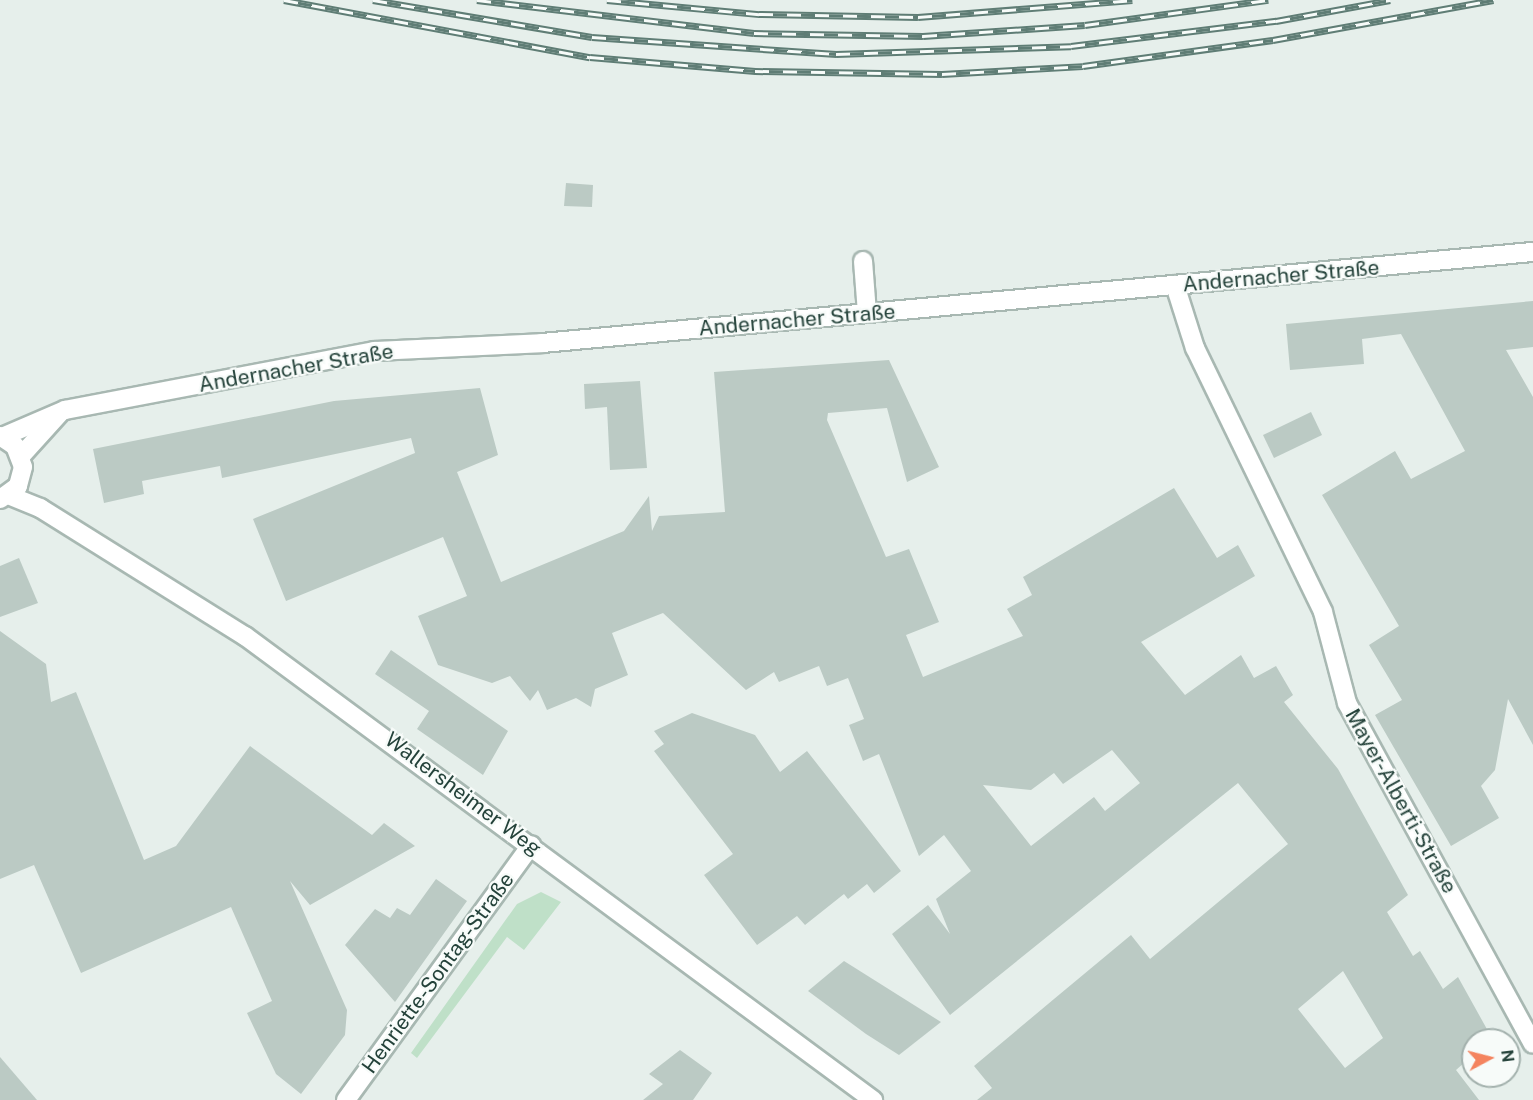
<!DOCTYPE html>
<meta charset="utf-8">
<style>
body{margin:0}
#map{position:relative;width:1533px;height:1100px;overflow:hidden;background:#e6efeb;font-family:"Public Sans",sans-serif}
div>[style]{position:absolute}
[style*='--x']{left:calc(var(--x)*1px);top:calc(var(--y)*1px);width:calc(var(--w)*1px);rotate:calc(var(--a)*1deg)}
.green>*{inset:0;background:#bfe0c8}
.building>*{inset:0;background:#bbcac4}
.roads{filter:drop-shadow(2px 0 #a8b8b2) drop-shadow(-2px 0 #a8b8b2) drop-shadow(0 2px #a8b8b2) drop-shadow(0 -2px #a8b8b2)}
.minor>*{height:18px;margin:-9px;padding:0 9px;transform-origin:9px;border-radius:9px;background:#fff}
.rail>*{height:7px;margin-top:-3.5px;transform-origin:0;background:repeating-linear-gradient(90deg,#f7fbf9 0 14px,#5f7d75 0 28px);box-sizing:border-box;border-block:2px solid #5f7d75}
span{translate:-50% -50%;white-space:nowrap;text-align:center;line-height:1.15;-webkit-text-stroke:4.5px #f7fbf9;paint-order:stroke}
.street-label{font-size:21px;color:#24423a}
.north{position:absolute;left:1461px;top:1028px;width:60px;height:60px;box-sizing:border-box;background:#f7fbf9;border:2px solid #a3b1ad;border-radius:50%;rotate:83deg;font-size:16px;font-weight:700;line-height:24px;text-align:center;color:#24423a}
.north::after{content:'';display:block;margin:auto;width:21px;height:27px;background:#f4845f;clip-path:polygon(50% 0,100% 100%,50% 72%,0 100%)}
</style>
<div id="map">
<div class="green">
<i style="clip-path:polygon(541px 892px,561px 902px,524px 950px,507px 937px,417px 1058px,411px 1053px,517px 904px)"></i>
</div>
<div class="building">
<i style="clip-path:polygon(566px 183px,593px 185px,592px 207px,564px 206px)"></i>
<i style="clip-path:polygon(1533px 301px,1533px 347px,1506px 350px,1533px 397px,1533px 745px,1508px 699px,1495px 770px,1481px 786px,1499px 818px,1451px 846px,1375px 715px,1402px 700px,1369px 645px,1399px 626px,1322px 495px,1395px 451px,1411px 479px,1465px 451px,1401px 334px,1362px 339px,1364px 364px,1290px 370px,1286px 324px)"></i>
<i style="clip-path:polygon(evenodd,889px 360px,939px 467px,907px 482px,887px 408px,828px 413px,827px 420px,886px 557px,909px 549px,939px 622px,906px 635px,923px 677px,1023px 636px,1007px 609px,1032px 595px,1023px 577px,1174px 488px,1217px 558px,1238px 545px,1255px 576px,1141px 642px,1185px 695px,1241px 655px,1254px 678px,1276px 666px,1293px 695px,1284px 702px,1338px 769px,1408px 895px,1387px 912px,1413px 956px,1420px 951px,1443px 989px,1458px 977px,1493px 1040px,1473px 1040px,1473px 1055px,1456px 1070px,1479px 1100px,977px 1100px,992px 1088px,974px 1066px,1054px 999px,1131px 935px,1150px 959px,1288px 844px,1238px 783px,950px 1015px,892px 934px,928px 905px,950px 934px,936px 899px,971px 871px,944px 835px,919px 856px,879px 754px,863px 761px,849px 725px,864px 719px,848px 678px,827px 686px,819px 666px,779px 682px,774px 672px,746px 690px,663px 613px,612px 633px,628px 675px,595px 689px,591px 707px,576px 698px,547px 710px,538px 690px,530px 701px,510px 676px,492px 683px,438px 665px,418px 616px,467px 596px,443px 537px,286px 601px,253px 519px,415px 453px,411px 438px,222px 478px,220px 466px,142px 481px,144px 494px,104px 503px,93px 449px,334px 401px,480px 388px,498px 455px,457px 472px,501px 582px,624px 531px,649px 496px,652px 531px,659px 516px,725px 512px,714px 372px,889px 360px,1112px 750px,1140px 783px,1105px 811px,1094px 797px,1031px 846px,983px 785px,1031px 790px,1054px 773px,1063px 784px,1112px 750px,889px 360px,1343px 971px,1383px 1038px,1345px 1068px,1298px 1009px,1343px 971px)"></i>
<i style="clip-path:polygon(640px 381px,647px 468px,610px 470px,607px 407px,585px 409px,584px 384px)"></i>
<i style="clip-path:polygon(1311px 412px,1322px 435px,1274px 458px,1263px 435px)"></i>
<i style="clip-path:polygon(19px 558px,38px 603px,0 617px,0 566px)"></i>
<i style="clip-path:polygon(0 631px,46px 664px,51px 702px,76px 692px,144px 860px,176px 846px,250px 746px,372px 835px,384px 823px,415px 846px,310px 905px,290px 881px,347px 1010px,345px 1035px,301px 1094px,276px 1074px,247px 1013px,272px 1001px,231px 907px,81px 973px,34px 865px,0 879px)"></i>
<i style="clip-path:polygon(391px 650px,508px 731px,483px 775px,417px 729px,429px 711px,375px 674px)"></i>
<i style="clip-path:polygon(692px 713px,755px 735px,780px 772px,807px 751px,901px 871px,874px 893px,867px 884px,848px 899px,844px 894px,805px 925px,797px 916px,757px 945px,704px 875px,733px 854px,654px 751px,664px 744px,654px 731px)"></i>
<i style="clip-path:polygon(436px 879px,467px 901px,395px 1002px,345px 945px,375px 909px,390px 918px,397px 908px,410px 915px)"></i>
<i style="clip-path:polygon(844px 961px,941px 1022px,899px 1055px,866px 1034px,808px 991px)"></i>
<i style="clip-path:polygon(680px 1050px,712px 1073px,693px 1100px,643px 1100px,663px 1084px,649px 1074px)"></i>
<i style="clip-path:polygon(0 1057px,37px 1100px,0 1100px)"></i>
</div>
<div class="roads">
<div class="minor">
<i style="--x:863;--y:261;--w:52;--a:85.6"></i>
<i style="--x:1175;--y:285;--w:66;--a:72.4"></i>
<i style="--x:1195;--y:348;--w:293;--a:64.1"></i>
<i style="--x:1323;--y:612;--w:94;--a:75.2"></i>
<i style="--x:1347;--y:703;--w:388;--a:61.4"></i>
<i style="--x:0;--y:436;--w:18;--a:34"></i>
<i style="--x:15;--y:446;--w:22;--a:69"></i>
<i style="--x:23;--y:467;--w:20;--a:105"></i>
<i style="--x:18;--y:486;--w:22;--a:144"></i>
<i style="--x:2;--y:437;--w:69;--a:-23.2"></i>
<i style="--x:65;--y:410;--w:315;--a:-10.8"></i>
<i style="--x:374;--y:351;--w:168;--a:-2.7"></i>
<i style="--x:542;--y:343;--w:995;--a:-5.25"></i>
<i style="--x:21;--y:456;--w:57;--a:-47.9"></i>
<i style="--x:8;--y:495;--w:35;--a:22"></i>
<i style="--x:40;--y:508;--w:242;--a:32"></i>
<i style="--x:245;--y:636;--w:781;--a:36.46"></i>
<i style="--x:346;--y:1100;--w:315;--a:-54"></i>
</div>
</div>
<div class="rail">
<i style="--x:284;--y:0;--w:311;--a:10.6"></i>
<i style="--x:590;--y:57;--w:166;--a:4.8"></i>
<i style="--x:755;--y:71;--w:187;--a:0.9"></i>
<i style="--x:942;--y:74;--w:141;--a:-3.2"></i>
<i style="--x:1083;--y:66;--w:192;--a:-7.8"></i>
<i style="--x:1273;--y:40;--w:224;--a:-10.3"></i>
<i style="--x:373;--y:0;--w:222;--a:9.6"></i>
<i style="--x:592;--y:37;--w:245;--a:4"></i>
<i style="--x:836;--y:54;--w:235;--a:-1.9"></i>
<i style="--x:1071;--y:46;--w:207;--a:-7"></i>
<i style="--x:1276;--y:21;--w:116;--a:-10.4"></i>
<i style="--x:477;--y:0;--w:279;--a:6.8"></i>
<i style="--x:754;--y:33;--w:169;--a:1"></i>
<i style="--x:923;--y:36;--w:162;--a:-3.9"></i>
<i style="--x:1085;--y:25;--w:185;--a:-7.8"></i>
<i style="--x:607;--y:0;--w:153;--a:5.3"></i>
<i style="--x:759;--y:14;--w:159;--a:1.1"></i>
<i style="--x:918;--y:17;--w:215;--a:-4.5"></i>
</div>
<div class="street-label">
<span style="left:1281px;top:276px;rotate:-5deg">Andernacher Straße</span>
<span style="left:797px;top:320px;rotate:-5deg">Andernacher Straße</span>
<span style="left:296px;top:368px;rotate:-10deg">Andernacher Straße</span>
<span style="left:463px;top:794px;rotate:37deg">Wallersheimer Weg</span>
<span style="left:1401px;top:801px;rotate:61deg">Mayer-Alberti-Straße</span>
<span style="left:438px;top:973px;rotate:-54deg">Henriette-Sontag-Straße</span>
</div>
<div class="north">N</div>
</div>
